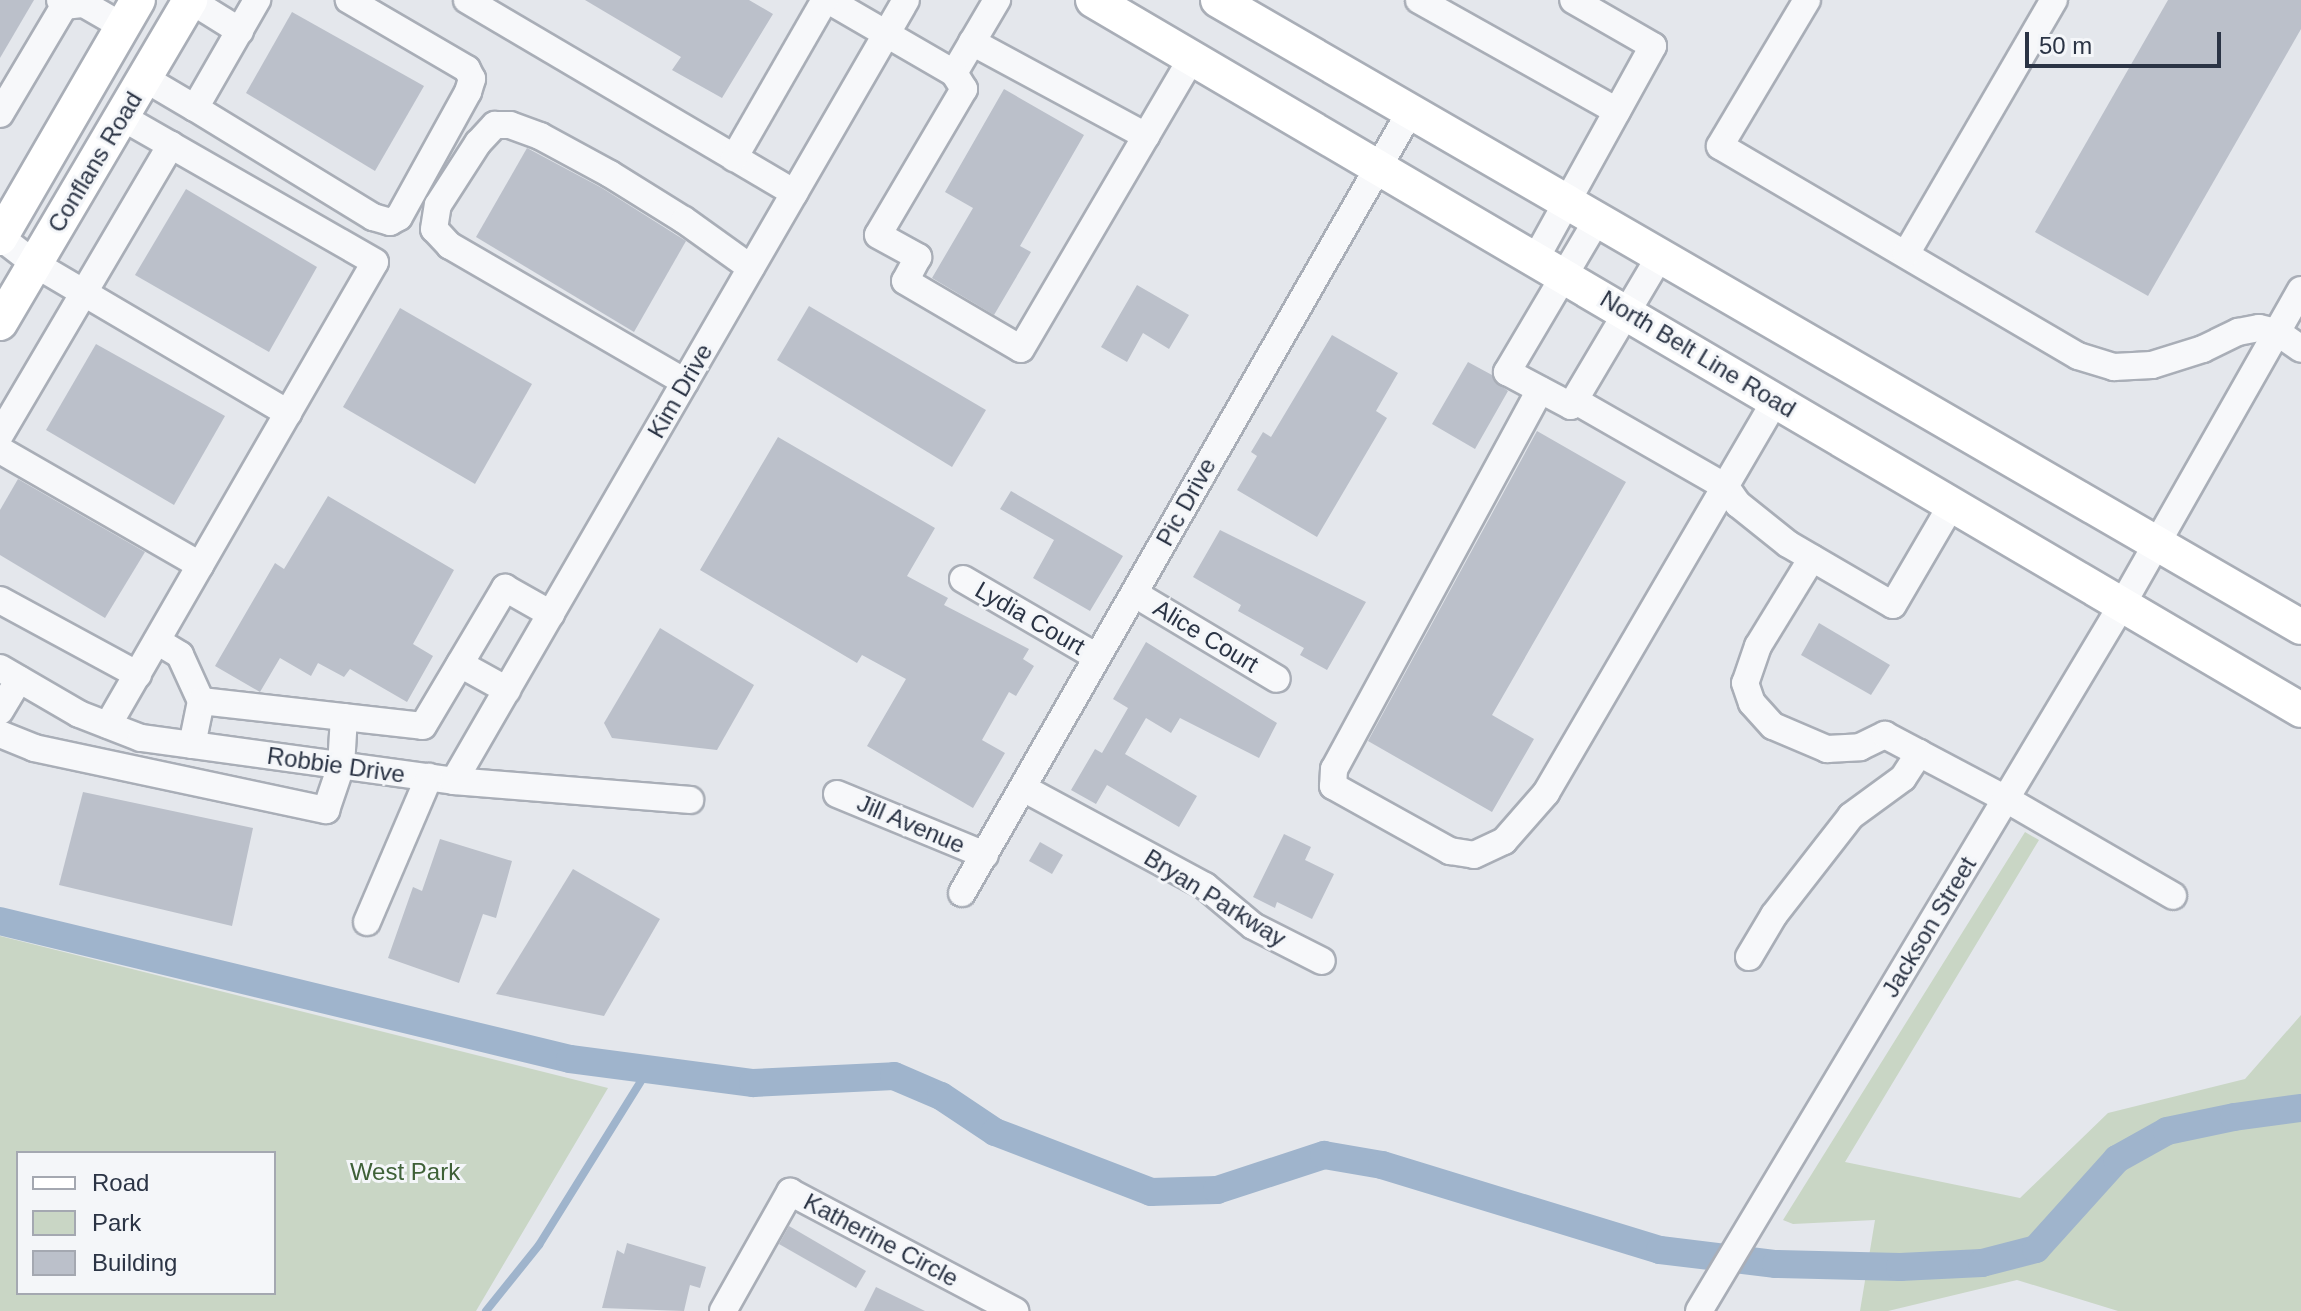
<!DOCTYPE html>
<style>
body{margin:0}
#map{position:relative;width:2301px;height:1311px;overflow:hidden;background:#e4e7ec;font-family:Helvetica,sans-serif}
div>[style]{position:absolute}
[style*='--x']{left:calc(var(--x)*1px);top:calc(var(--y)*1px);width:calc(var(--w)*1px);rotate:calc(var(--a)*1deg)}
.green>*{inset:0;background:#c9d6c5}
.stream>*{height:8px;margin:-4px;padding:0 4px;transform-origin:4px;border-radius:4px;background:#9fb4cc}
.canal>*{height:28px;margin:-14px;padding:0 14px;transform-origin:14px;border-radius:14px;background:#9fb4cc}
.building>*{inset:0;background:#bbc0ca}
.roads{filter:drop-shadow(2px 0 #a9aeb7) drop-shadow(-2px 0 #a9aeb7) drop-shadow(0 2px #a9aeb7) drop-shadow(0 -2px #a9aeb7)}
.minor>*{height:26px;margin:-13px;padding:0 13px;transform-origin:13px;border-radius:13px;background:#f7f8fa}
.major>*{height:34px;margin:-17px;padding:0 17px;transform-origin:17px;border-radius:17px;background:#fff}
span{translate:-50% -50%;white-space:nowrap;text-align:center;line-height:1.15;-webkit-text-stroke:6px #f4f6f9;paint-order:stroke}
.street-label{font-size:24px;color:#2b3445}
.park-label{font-size:24px;color:#3f6138}
.legend{position:absolute;left:16px;top:1151px;width:260px;height:144px;box-sizing:border-box;background:#f4f6f9;border:2px solid #a4a8b1;margin:0;padding:10px 14px;list-style:none;font-size:24px;color:#2b3445}
.legend li{display:flex;align-items:center;gap:16px;height:40px}
.legend b{width:40px;border:2px solid #a4a8b1}
.scale{position:absolute;left:2025px;top:32px;width:196px;height:36px;box-sizing:border-box;border:4px solid #2b3445;border-top:0;padding-left:10px;font-size:24px;line-height:28px;white-space:nowrap;color:#2b3445;-webkit-text-stroke:6px #f4f6f9;paint-order:stroke}
</style>
<div id="map">
<div class="green">
<i style="clip-path:polygon(2025px 832px,2039px 840px,1845px 1162px,2020px 1198px,2108px 1113px,2245px 1079px,2301px 1015px,2301px 1311px,2118px 1311px,2017px 1280px,1888px 1311px,1860px 1311px,1875px 1220px,1793px 1224px,1783px 1220px)"></i>
<i style="clip-path:polygon(evenodd,0 936px,608px 1088px,476px 1311px,0 1311px,0 936px,18px 1153px,274px 1153px,274px 1293px,18px 1293px,18px 1153px)"></i>
</div>
<div class="stream">
<i style="--x:486;--y:1311;--w:85;--a:-51.2"></i>
<i style="--x:539;--y:1245;--w:208;--a:-58.1"></i>
</div>
<div class="canal">
<i style="--x:0;--y:921;--w:586;--a:13.61"></i>
<i style="--x:570;--y:1059;--w:185;--a:7.5"></i>
<i style="--x:753;--y:1083;--w:141;--a:-2.8"></i>
<i style="--x:894;--y:1076;--w:51;--a:23.1"></i>
<i style="--x:941;--y:1096;--w:65;--a:33.7"></i>
<i style="--x:995;--y:1132;--w:167;--a:21"></i>
<i style="--x:1151;--y:1192;--w:66;--a:-1.7"></i>
<i style="--x:1217;--y:1190;--w:113;--a:-18.1"></i>
<i style="--x:1324;--y:1155;--w:59;--a:9.8"></i>
<i style="--x:1382;--y:1165;--w:291;--a:17"></i>
<i style="--x:1660;--y:1250;--w:117;--a:6.9"></i>
<i style="--x:1776;--y:1264;--w:124;--a:1.4"></i>
<i style="--x:1900;--y:1267;--w:82;--a:-2.8"></i>
<i style="--x:1982;--y:1263;--w:56;--a:-14.5"></i>
<i style="--x:2036;--y:1249;--w:121;--a:-48"></i>
<i style="--x:2117;--y:1159;--w:57;--a:-29.2"></i>
<i style="--x:2167;--y:1131;--w:68;--a:-11.8"></i>
<i style="--x:2234;--y:1117;--w:68;--a:-7.7"></i>
</div>
<div class="building">
<i style="clip-path:polygon(0 0,34px 0,0 58px)"></i>
<i style="clip-path:polygon(585px 0,749px 0,773px 14px,722px 98px,672px 70px,681px 57px)"></i>
<i style="clip-path:polygon(2168px 0,2301px 0,2301px 29px,2148px 296px,2035px 232px)"></i>
<i style="clip-path:polygon(292px 12px,424px 86px,375px 171px,246px 93px)"></i>
<i style="clip-path:polygon(1004px 89px,1084px 135px,1020px 246px,1031px 252px,994px 315px,932px 278px,973px 208px,945px 192px)"></i>
<i style="clip-path:polygon(527px 148px,602px 188px,686px 241px,634px 332px,476px 237px)"></i>
<i style="clip-path:polygon(186px 189px,317px 267px,269px 352px,135px 275px)"></i>
<i style="clip-path:polygon(1137px 285px,1189px 315px,1169px 349px,1143px 333px,1127px 362px,1101px 347px)"></i>
<i style="clip-path:polygon(809px 306px,986px 410px,952px 467px,777px 360px)"></i>
<i style="clip-path:polygon(400px 308px,532px 384px,475px 484px,343px 407px)"></i>
<i style="clip-path:polygon(1332px 335px,1398px 373px,1376px 411px,1387px 418px,1317px 537px,1237px 490px,1257px 456px,1251px 452px,1263px 432px,1271px 437px)"></i>
<i style="clip-path:polygon(96px 344px,225px 416px,174px 505px,46px 430px)"></i>
<i style="clip-path:polygon(1468px 362px,1492px 375px,1494px 381px,1508px 391px,1475px 449px,1432px 424px)"></i>
<i style="clip-path:polygon(1537px 431px,1626px 482px,1492px 715px,1534px 739px,1492px 812px,1368px 741px)"></i>
<i style="clip-path:polygon(778px 437px,935px 528px,907px 576px,948px 598px,944px 605px,1029px 649px,1023px 659px,1034px 666px,1016px 696px,1009px 692px,982px 740px,1005px 753px,973px 808px,867px 746px,906px 679px,862px 655px,857px 663px,700px 570px)"></i>
<i style="clip-path:polygon(18px 479px,145px 552px,105px 618px,0 555px,0 510px)"></i>
<i style="clip-path:polygon(1011px 491px,1123px 556px,1090px 611px,1033px 578px,1054px 540px,1000px 509px)"></i>
<i style="clip-path:polygon(328px 496px,454px 570px,413px 644px,433px 656px,407px 702px,350px 669px,344px 677px,318px 663px,311px 676px,280px 658px,260px 692px,215px 666px,275px 563px,284px 569px)"></i>
<i style="clip-path:polygon(1220px 530px,1366px 602px,1327px 670px,1300px 655px,1304px 648px,1238px 611px,1241px 605px,1193px 577px)"></i>
<i style="clip-path:polygon(1819px 623px,1890px 665px,1871px 695px,1801px 655px)"></i>
<i style="clip-path:polygon(660px 628px,754px 685px,717px 750px,612px 738px,604px 723px)"></i>
<i style="clip-path:polygon(1146px 642px,1277px 723px,1259px 758px,1180px 718px,1171px 733px,1146px 718px,1125px 754px,1197px 796px,1179px 827px,1107px 785px,1096px 804px,1071px 790px,1095px 749px,1102px 753px,1128px 708px,1113px 699px)"></i>
<i style="clip-path:polygon(83px 792px,253px 828px,232px 926px,59px 885px)"></i>
<i style="clip-path:polygon(1284px 834px,1311px 847px,1305px 860px,1334px 874px,1312px 919px,1277px 902px,1275px 908px,1253px 897px)"></i>
<i style="clip-path:polygon(440px 839px,512px 861px,496px 918px,483px 914px,459px 983px,388px 958px,413px 887px,422px 891px)"></i>
<i style="clip-path:polygon(1040px 842px,1063px 855px,1052px 874px,1029px 861px)"></i>
<i style="clip-path:polygon(573px 869px,660px 919px,604px 1016px,496px 994px)"></i>
<i style="clip-path:polygon(789px 1226px,866px 1271px,856px 1288px,779px 1244px)"></i>
<i style="clip-path:polygon(627px 1243px,706px 1267px,700px 1288px,690px 1285px,684px 1311px,602px 1308px,617px 1250px,624px 1254px)"></i>
<i style="clip-path:polygon(876px 1287px,925px 1311px,864px 1311px)"></i>
</div>
<div class="roads">
<div class="minor">
<i style="--x:190;--y:0;--w:59;--a:31.8"></i>
<i style="--x:467;--y:0;--w:380;--a:30.5"></i>
<i style="--x:828;--y:0;--w:146;--a:30.1"></i>
<i style="--x:954;--y:73;--w:85;--a:-59.5"></i>
<i style="--x:1419;--y:0;--w:227;--a:29.3"></i>
<i style="--x:1807;--y:0;--w:170;--a:120.8"></i>
<i style="--x:1720;--y:146;--w:415;--a:30.4"></i>
<i style="--x:2078;--y:356;--w:38;--a:17"></i>
<i style="--x:2114;--y:367;--w:38;--a:-3"></i>
<i style="--x:2152;--y:365;--w:53;--a:-17.4"></i>
<i style="--x:2203;--y:349;--w:39;--a:-26"></i>
<i style="--x:2238;--y:332;--w:21;--a:-11"></i>
<i style="--x:2259;--y:328;--w:18;--a:13"></i>
<i style="--x:2277;--y:332;--w:29;--a:35"></i>
<i style="--x:64;--y:6;--w:20;--a:-6"></i>
<i style="--x:84;--y:4;--w:44;--a:30.1"></i>
<i style="--x:972;--y:42;--w:198;--a:28.4"></i>
<i style="--x:954;--y:73;--w:19;--a:58"></i>
<i style="--x:964;--y:89;--w:169;--a:120.5"></i>
<i style="--x:878;--y:235;--w:46;--a:28.8"></i>
<i style="--x:918;--y:257;--w:27;--a:118"></i>
<i style="--x:905;--y:281;--w:134;--a:30.4"></i>
<i style="--x:1021;--y:349;--w:338;--a:-59.6"></i>
<i style="--x:144;--y:78;--w:59;--a:30.5"></i>
<i style="--x:195;--y:108;--w:125;--a:-60.1"></i>
<i style="--x:195;--y:108;--w:209;--a:31.5"></i>
<i style="--x:373;--y:217;--w:18;--a:16"></i>
<i style="--x:390;--y:222;--w:10;--a:-29"></i>
<i style="--x:399;--y:217;--w:143;--a:-61.1"></i>
<i style="--x:468;--y:92;--w:14;--a:-73"></i>
<i style="--x:472;--y:79;--w:11;--a:-117"></i>
<i style="--x:467;--y:69;--w:137;--a:-149.7"></i>
<i style="--x:0;--y:114;--w:126;--a:-59.3"></i>
<i style="--x:64;--y:6;--w:7;--a:-124"></i>
<i style="--x:734;--y:158;--w:182;--a:-60.1"></i>
<i style="--x:1597;--y:220;--w:177;--a:120.6"></i>
<i style="--x:1507;--y:372;--w:72;--a:28"></i>
<i style="--x:1571;--y:406;--w:174;--a:-59.3"></i>
<i style="--x:0;--y:237;--w:44;--a:37.6"></i>
<i style="--x:35;--y:264;--w:294;--a:30.5"></i>
<i style="--x:1906;--y:254;--w:294;--a:-59.8"></i>
<i style="--x:1536;--y:258;--w:242;--a:-61.1"></i>
<i style="--x:1653;--y:46;--w:92;--a:-150.1"></i>
<i style="--x:685;--y:382;--w:272;--a:-149.9"></i>
<i style="--x:450;--y:246;--w:23;--a:-133"></i>
<i style="--x:434;--y:229;--w:24;--a:-81"></i>
<i style="--x:438;--y:205;--w:74;--a:-57.2"></i>
<i style="--x:478;--y:143;--w:25;--a:-47"></i>
<i style="--x:495;--y:125;--w:15;--a:0"></i>
<i style="--x:510;--y:125;--w:32;--a:20"></i>
<i style="--x:540;--y:136;--w:80;--a:28.5"></i>
<i style="--x:610;--y:174;--w:87;--a:31.9"></i>
<i style="--x:684;--y:220;--w:82;--a:35.6"></i>
<i style="--x:1540;--y:390;--w:431;--a:118.5"></i>
<i style="--x:1334;--y:769;--w:17;--a:93"></i>
<i style="--x:1333;--y:786;--w:134;--a:29.1"></i>
<i style="--x:1450;--y:851;--w:24;--a:9"></i>
<i style="--x:1474;--y:855;--w:33;--a:-25"></i>
<i style="--x:1504;--y:841;--w:64;--a:-48.8"></i>
<i style="--x:1546;--y:793;--w:455;--a:-59.7"></i>
<i style="--x:1574;--y:400;--w:175;--a:29.8"></i>
<i style="--x:1726;--y:487;--w:21;--a:55"></i>
<i style="--x:1738;--y:504;--w:64;--a:38.7"></i>
<i style="--x:1788;--y:544;--w:121;--a:30.2"></i>
<i style="--x:1893;--y:605;--w:117;--a:-59.7"></i>
<i style="--x:0;--y:435;--w:337;--a:-59.5"></i>
<i style="--x:0;--y:450;--w:231;--a:29.9"></i>
<i style="--x:1812;--y:558;--w:103;--a:121.5"></i>
<i style="--x:1758;--y:646;--w:39;--a:109"></i>
<i style="--x:1745;--y:683;--w:21;--a:71"></i>
<i style="--x:1752;--y:703;--w:31;--a:48"></i>
<i style="--x:1773;--y:726;--w:59;--a:23.1"></i>
<i style="--x:1827;--y:749;--w:33;--a:-3"></i>
<i style="--x:1860;--y:747;--w:28;--a:-26"></i>
<i style="--x:1885;--y:735;--w:137;--a:27.9"></i>
<i style="--x:2006;--y:799;--w:193;--a:30.1"></i>
<i style="--x:963;--y:579;--w:155;--a:30.2"></i>
<i style="--x:1135;--y:594;--w:165;--a:30.9"></i>
<i style="--x:0;--y:600;--w:157;--a:28.5"></i>
<i style="--x:157;--y:641;--w:27;--a:31"></i>
<i style="--x:180;--y:655;--w:51;--a:65.5"></i>
<i style="--x:460;--y:664;--w:54;--a:29"></i>
<i style="--x:0;--y:668;--w:91;--a:30.2"></i>
<i style="--x:79;--y:714;--w:66;--a:21.2"></i>
<i style="--x:141;--y:738;--w:316;--a:7.8"></i>
<i style="--x:454;--y:781;--w:237;--a:4.6"></i>
<i style="--x:0;--y:711;--w:37;--a:-59"></i>
<i style="--x:108;--y:725;--w:534;--a:-60.03"></i>
<i style="--x:375;--y:262;--w:292;--a:-150.2"></i>
<i style="--x:0;--y:734;--w:37;--a:22"></i>
<i style="--x:34;--y:748;--w:299;--a:12"></i>
<i style="--x:326;--y:810;--w:46;--a:-71.2"></i>
<i style="--x:341;--y:766;--w:49;--a:-86.5"></i>
<i style="--x:192;--y:745;--w:45;--a:-78.4"></i>
<i style="--x:201;--y:701;--w:223;--a:6.4"></i>
<i style="--x:423;--y:726;--w:161;--a:-59.3"></i>
<i style="--x:505;--y:588;--w:53;--a:29.5"></i>
<i style="--x:454;--y:781;--w:902;--a:-59.94"></i>
<i style="--x:1023;--y:788;--w:207;--a:28.3"></i>
<i style="--x:1205;--y:886;--w:62;--a:39.8"></i>
<i style="--x:1253;--y:926;--w:77;--a:26.9"></i>
<i style="--x:837;--y:794;--w:160;--a:22.4"></i>
<i style="--x:962;--y:893;--w:900;--a:-60.16"></i>
<i style="--x:367;--y:922;--w:158;--a:-66.8"></i>
<i style="--x:1749;--y:957;--w:49;--a:-59.2"></i>
<i style="--x:1774;--y:915;--w:125;--a:-52.1"></i>
<i style="--x:1851;--y:816;--w:64;--a:-36.2"></i>
<i style="--x:1903;--y:778;--w:30;--a:-57"></i>
<i style="--x:723;--y:1311;--w:137;--a:-60.6"></i>
<i style="--x:790;--y:1192;--w:255;--a:27.9"></i>
<i style="--x:1699;--y:1311;--w:825;--a:-59.08"></i>
<i style="--x:2123;--y:603;--w:360;--a:-60.4"></i>
</div>
<div class="major">
<i style="--x:1093;--y:0;--w:1401;--a:30.44"></i>
<i style="--x:1218;--y:0;--w:1251;--a:30.07"></i>
<i style="--x:0;--y:238;--w:275;--a:-59.9"></i>
<i style="--x:0;--y:323;--w:375;--a:-59.5"></i>
</div>
</div>
<div class="street-label">
<span style="left:95px;top:162px;rotate:-59deg">Conflans Road</span>
<span style="left:1698px;top:354px;rotate:31deg">North Belt Line Road</span>
<span style="left:680px;top:391px;rotate:-60deg">Kim Drive</span>
<span style="left:1186px;top:502px;rotate:-61deg">Pic Drive</span>
<span style="left:1030px;top:618px;rotate:30deg">Lydia Court</span>
<span style="left:1206px;top:636px;rotate:31deg">Alice Court</span>
<span style="left:336px;top:765px;rotate:8deg">Robbie Drive</span>
<span style="left:911px;top:824px;rotate:23deg">Jill Avenue</span>
<span style="left:1215px;top:898px;rotate:32deg">Bryan Parkway</span>
<span style="left:1929px;top:927px;rotate:-59deg">Jackson Street</span>
<span style="left:881px;top:1240px;rotate:28deg">Katherine Circle</span>
</div>
<div class="park-label">
<span style="left:405px;top:1172px">West Park</span>
</div>
<ul class="legend">
<li><b style="height:10px;background:#fff"></b>Road</li>
<li><b style="height:22px;background:#c9d6c5"></b>Park</li>
<li><b style="height:22px;background:#bbc0ca"></b>Building</li>
</ul>
<div class="scale">50 m</div>
</div>
